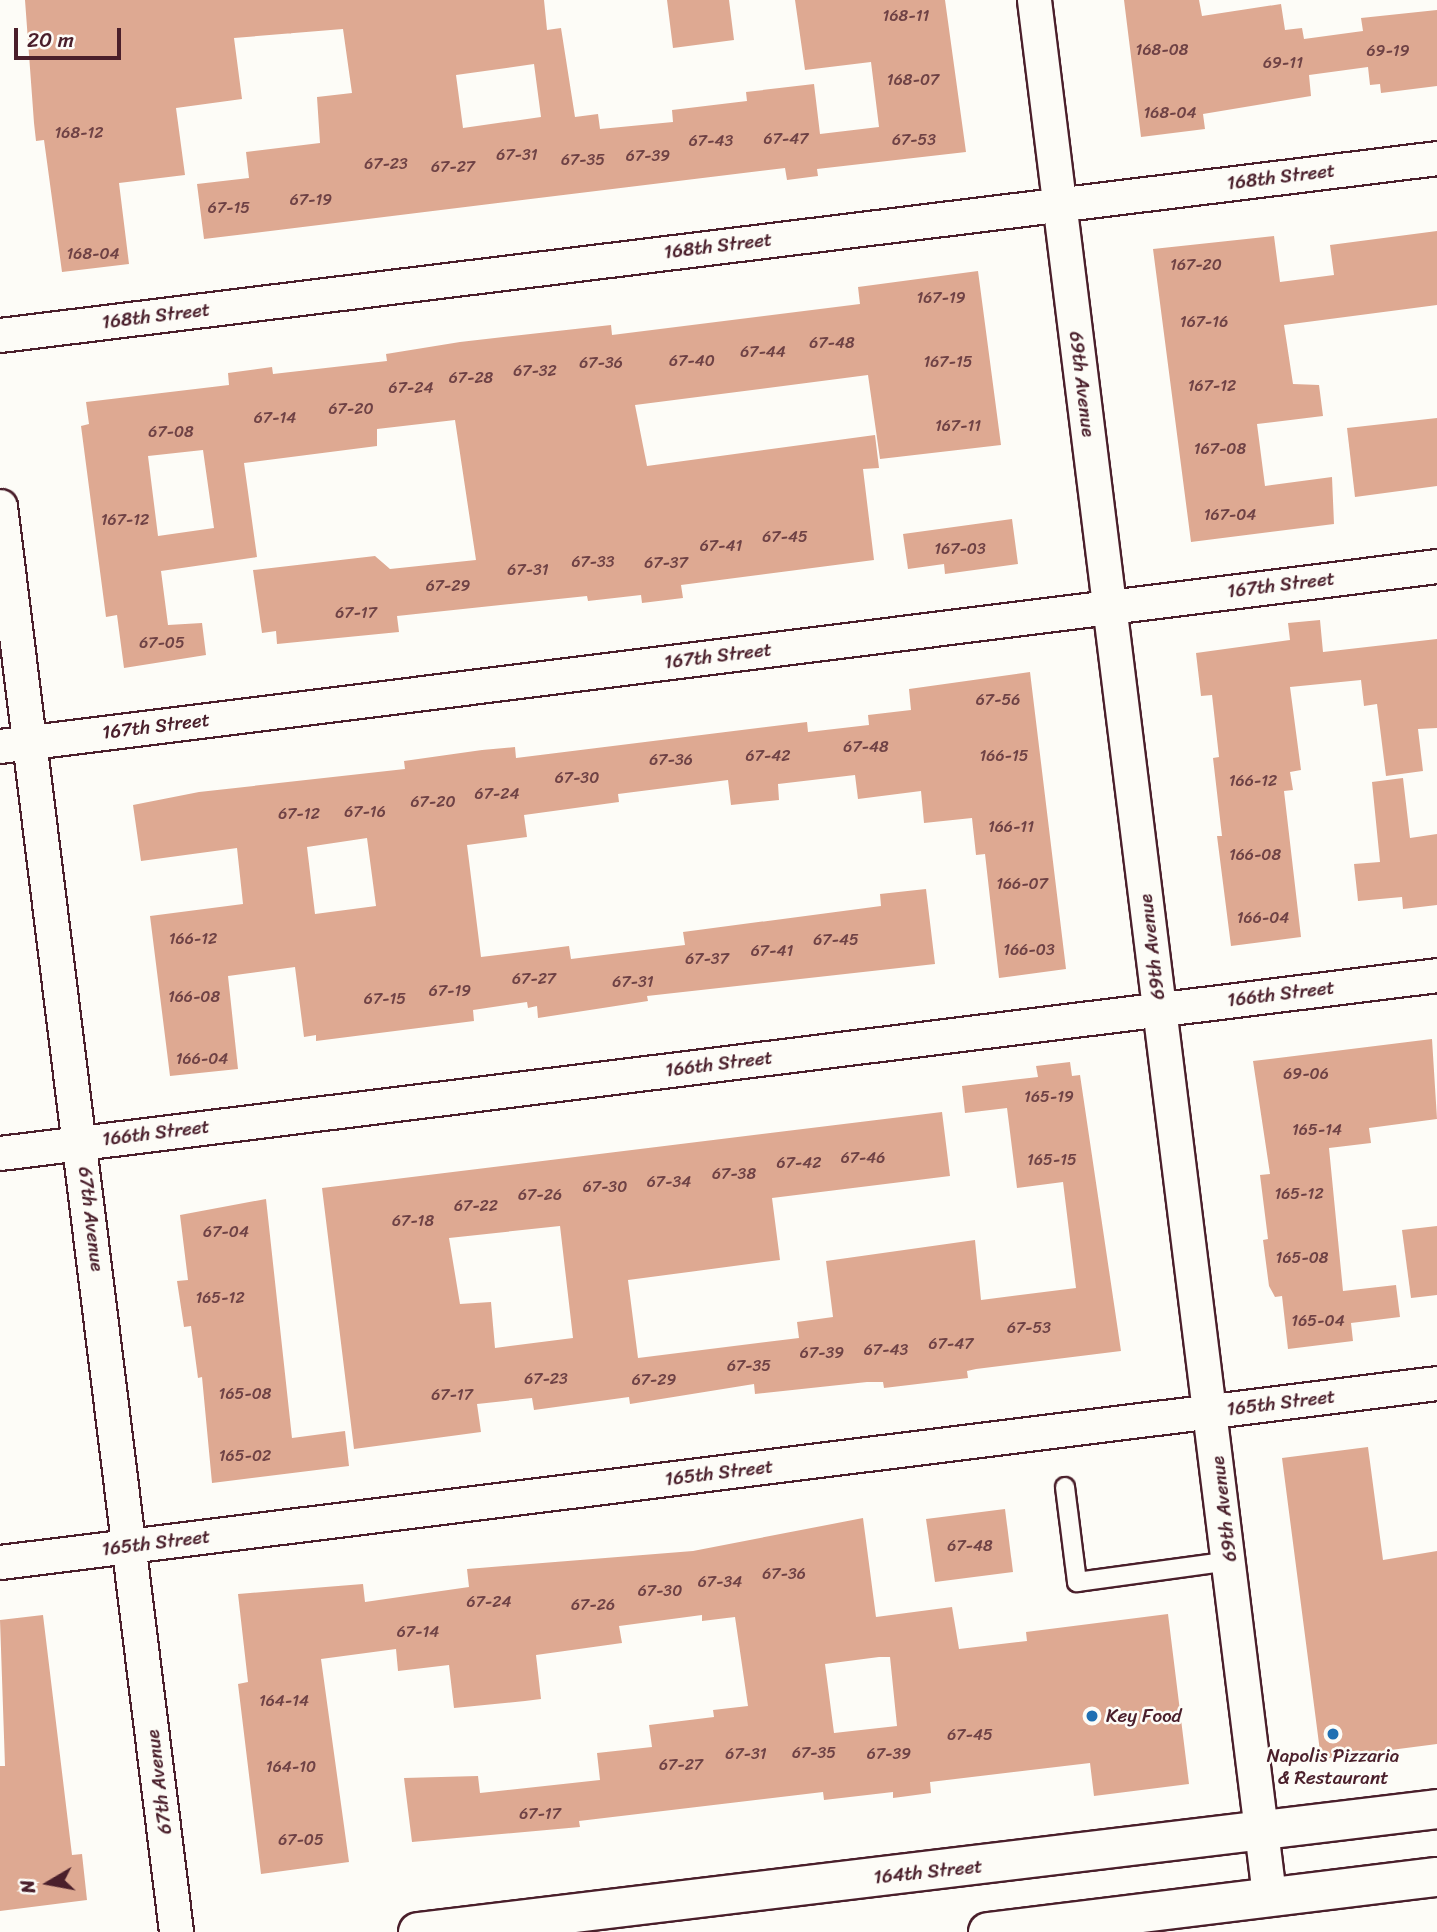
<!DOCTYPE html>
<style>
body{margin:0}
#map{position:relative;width:1437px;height:1932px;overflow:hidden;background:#fdfcf7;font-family:Sriracha,sans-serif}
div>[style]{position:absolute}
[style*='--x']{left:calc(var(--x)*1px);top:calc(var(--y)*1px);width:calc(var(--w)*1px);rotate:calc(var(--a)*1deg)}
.building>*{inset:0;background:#dea992}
.roads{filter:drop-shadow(2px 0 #4a1f2b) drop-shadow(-2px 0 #4a1f2b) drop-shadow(0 2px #4a1f2b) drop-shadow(0 -2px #4a1f2b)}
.service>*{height:18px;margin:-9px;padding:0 9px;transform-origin:9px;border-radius:9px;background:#fdfcf7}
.minor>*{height:33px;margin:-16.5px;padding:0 16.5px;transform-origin:16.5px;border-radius:16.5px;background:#fdfcf7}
.tertiary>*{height:38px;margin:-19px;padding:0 19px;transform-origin:19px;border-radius:19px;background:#fdfcf7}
.dots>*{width:19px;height:19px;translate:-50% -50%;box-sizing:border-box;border:4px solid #fdfcf7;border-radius:50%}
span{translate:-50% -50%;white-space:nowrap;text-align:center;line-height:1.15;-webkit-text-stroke:5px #fdfcf7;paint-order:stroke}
.number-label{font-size:16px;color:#6f4245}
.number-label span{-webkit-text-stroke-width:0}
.street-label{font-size:19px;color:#4a1f2b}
.poi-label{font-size:19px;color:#4a1f2b}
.left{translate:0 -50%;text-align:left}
.north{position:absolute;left:14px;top:1848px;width:70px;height:70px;-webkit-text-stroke:5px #fdfcf7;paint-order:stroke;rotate:260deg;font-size:19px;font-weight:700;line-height:28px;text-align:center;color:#4a1f2b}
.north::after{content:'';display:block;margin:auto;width:24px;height:32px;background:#4a1f2b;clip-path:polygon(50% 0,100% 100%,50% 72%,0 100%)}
.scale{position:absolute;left:14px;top:28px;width:107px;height:32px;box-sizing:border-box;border:4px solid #4a1f2b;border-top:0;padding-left:9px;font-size:21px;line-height:24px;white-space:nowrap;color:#4a1f2b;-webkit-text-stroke:5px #fdfcf7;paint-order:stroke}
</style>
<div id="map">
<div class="building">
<i style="clip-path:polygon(evenodd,25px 0,544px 0,547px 30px,561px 28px,575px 117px,598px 114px,600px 129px,673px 122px,672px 110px,747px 101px,746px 92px,814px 84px,820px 134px,879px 127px,871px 62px,805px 70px,795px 0,945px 0,966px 152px,817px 169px,818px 176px,787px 180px,785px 168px,204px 239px,197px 184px,249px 178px,246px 152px,320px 143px,317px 97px,352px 93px,343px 29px,234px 38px,242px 99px,176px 108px,185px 175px,119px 183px,129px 264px,62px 272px,44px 140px,36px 141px,34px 123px,25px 0,534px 64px,541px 117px,463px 128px,456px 75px,534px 64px)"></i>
<i style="clip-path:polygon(667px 0,729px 0,734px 40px,673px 48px)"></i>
<i style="clip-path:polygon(1124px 0,1199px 0,1202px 16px,1281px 4px,1285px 30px,1302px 28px,1304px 39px,1363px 31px,1361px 18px,1437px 10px,1437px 86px,1381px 93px,1380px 84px,1370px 85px,1368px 67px,1309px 75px,1311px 96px,1203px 114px,1205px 129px,1141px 137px)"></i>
<i style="clip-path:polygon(1437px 231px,1437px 305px,1284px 325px,1293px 384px,1319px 385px,1323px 416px,1257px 424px,1265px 486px,1332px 477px,1334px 524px,1191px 542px,1153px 249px,1274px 236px,1280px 282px,1334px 275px,1330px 245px)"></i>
<i style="clip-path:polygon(evenodd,978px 271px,1001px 445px,880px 459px,868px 375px,635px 405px,647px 466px,875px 435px,879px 468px,863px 469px,874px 560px,681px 585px,683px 598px,642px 603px,641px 595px,588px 601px,587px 596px,397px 616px,399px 632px,277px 644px,276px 631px,262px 633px,253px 570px,375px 556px,390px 569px,476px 560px,455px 420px,377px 429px,377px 446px,244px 463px,257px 557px,161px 571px,168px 625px,202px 623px,206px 655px,124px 668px,117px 615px,106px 617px,81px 426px,89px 424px,86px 402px,229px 385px,228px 373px,272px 367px,273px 374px,387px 361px,386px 354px,460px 342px,611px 325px,612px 335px,860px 304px,858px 287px,978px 271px,203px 450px,214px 528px,158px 536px,148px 456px,203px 450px)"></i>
<i style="clip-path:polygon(1437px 418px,1437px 486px,1355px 497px,1347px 428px)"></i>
<i style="clip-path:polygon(1012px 519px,1018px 564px,945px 574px,944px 564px,908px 569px,903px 534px)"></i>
<i style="clip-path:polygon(1320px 620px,1323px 652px,1437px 639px,1437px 728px,1418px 729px,1423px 771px,1386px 776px,1377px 704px,1364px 706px,1361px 680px,1290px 687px,1301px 770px,1290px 772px,1293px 790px,1284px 791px,1301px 937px,1231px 946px,1217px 836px,1222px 836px,1213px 758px,1219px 757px,1212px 695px,1201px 696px,1196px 653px,1290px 640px,1288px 623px)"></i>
<i style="clip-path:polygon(evenodd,1030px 672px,1066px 969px,999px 978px,985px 854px,976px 855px,972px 818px,924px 823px,921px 791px,858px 799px,855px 775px,778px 784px,779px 800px,731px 805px,728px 780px,618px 794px,619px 802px,524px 815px,527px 837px,467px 845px,481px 957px,569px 946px,571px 959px,685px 945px,683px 932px,881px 906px,880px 894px,926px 889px,935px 964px,647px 996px,648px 1001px,538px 1018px,537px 1006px,528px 1008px,527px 1002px,473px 1010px,474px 1021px,316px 1041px,316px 1035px,304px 1037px,295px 967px,228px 976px,238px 1069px,170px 1076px,150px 916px,243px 904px,237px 848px,141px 861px,133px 805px,199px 792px,405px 769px,404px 761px,482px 750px,515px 747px,516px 758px,807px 722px,808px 732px,869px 725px,868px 715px,911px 710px,909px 689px,1030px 672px,367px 838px,376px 906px,315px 914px,307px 847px,367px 838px)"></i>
<i style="clip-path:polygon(1403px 778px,1410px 838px,1437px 834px,1437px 905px,1403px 909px,1402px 897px,1358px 901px,1354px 864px,1380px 862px,1372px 782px)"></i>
<i style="clip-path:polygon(1432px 1039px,1437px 1119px,1369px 1128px,1371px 1143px,1329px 1148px,1343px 1291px,1396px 1285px,1400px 1317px,1351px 1323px,1353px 1341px,1288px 1349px,1282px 1296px,1275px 1297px,1269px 1286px,1263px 1240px,1268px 1239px,1260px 1175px,1270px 1174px,1253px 1061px)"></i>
<i style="clip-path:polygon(evenodd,1070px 1062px,1072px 1076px,1080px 1075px,1121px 1351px,976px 1369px,967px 1371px,968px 1378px,884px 1388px,883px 1382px,867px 1382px,755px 1394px,754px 1384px,630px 1404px,629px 1397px,534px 1410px,532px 1398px,477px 1404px,481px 1432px,354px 1449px,322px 1188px,942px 1112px,950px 1176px,772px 1198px,780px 1260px,628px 1280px,638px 1358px,799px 1338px,797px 1322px,833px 1317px,826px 1261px,975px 1240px,981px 1300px,1076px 1288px,1063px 1182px,1017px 1188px,1007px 1108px,965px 1113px,962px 1086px,1038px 1077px,1036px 1066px,1070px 1062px,560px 1226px,573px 1338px,495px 1348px,491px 1302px,460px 1304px,449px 1238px,560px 1226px)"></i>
<i style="clip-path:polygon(266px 1199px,292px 1438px,345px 1431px,349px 1466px,212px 1483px,202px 1377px,198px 1378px,191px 1326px,184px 1327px,177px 1281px,188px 1280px,180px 1215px)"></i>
<i style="clip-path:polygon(1437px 1226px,1437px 1295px,1411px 1298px,1402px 1230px)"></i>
<i style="clip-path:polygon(1368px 1447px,1383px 1560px,1437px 1551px,1437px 1744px,1321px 1759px,1282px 1458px)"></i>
<i style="clip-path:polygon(1005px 1509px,1013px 1572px,935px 1582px,926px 1519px)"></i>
<i style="clip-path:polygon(evenodd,863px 1518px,876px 1617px,952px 1607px,959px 1649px,1027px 1641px,1026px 1632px,1168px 1614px,1189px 1784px,1094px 1796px,1090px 1763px,930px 1782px,931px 1793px,893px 1798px,893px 1792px,824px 1800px,823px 1792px,579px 1821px,580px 1827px,412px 1842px,404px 1778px,478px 1776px,480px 1793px,600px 1780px,597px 1753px,652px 1747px,649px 1725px,714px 1717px,713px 1710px,748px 1706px,735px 1617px,702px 1621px,702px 1615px,619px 1626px,622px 1643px,536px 1655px,541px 1699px,525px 1701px,454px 1708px,449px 1665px,398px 1671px,396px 1649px,321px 1659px,349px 1862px,261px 1874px,238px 1684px,248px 1682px,238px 1594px,363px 1584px,365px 1602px,469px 1587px,467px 1569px,693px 1551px,863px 1518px,879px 1657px,890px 1657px,897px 1726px,834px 1733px,825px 1664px,879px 1657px)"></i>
<i style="clip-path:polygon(43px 1615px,72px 1855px,82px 1854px,87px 1900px,0 1911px,0 1766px,5px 1766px,0 1620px)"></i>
</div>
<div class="roads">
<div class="service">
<i style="--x:1065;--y:1487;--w:96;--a:82.8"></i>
<i style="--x:1077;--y:1582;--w:154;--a:-7.8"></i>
</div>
<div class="minor">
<i style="--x:1034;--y:0;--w:1909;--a:82.93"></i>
<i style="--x:0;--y:335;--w:1448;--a:-7.02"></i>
<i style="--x:0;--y:506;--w:1437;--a:82.96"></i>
<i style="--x:0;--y:746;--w:1448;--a:-7.14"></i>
<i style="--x:0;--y:1153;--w:1448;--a:-7.06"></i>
<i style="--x:0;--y:1562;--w:1448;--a:-7.1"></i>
</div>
<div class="tertiary">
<i style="--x:418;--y:1932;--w:1026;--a:-6.88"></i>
<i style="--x:988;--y:1932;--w:452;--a:-7"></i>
</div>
</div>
<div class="dots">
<i style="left:1092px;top:1716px;background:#1f6fb2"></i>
<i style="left:1333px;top:1734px;background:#1f6fb2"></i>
</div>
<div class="number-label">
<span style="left:906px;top:16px">168-11</span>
<span style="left:1162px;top:50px">168-08</span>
<span style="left:1388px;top:51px">69-19</span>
<span style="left:1283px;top:63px">69-11</span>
<span style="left:913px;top:80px">168-07</span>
<span style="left:1170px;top:113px">168-04</span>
<span style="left:79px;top:133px">168-12</span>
<span style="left:786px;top:139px">67-47</span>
<span style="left:914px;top:140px">67-53</span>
<span style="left:711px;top:141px">67-43</span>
<span style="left:517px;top:155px">67-31</span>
<span style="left:648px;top:156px">67-39</span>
<span style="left:583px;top:160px">67-35</span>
<span style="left:386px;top:164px">67-23</span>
<span style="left:453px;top:167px">67-27</span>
<span style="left:311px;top:200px">67-19</span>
<span style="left:229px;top:208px">67-15</span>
<span style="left:93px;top:254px">168-04</span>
<span style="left:1196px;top:265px">167-20</span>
<span style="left:941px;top:298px">167-19</span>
<span style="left:1204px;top:322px">167-16</span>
<span style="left:832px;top:343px">67-48</span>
<span style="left:763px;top:352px">67-44</span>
<span style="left:692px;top:361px">67-40</span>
<span style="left:948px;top:362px">167-15</span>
<span style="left:601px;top:363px">67-36</span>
<span style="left:535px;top:371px">67-32</span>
<span style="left:471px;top:378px">67-28</span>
<span style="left:1212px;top:386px">167-12</span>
<span style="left:411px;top:388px">67-24</span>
<span style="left:351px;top:409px">67-20</span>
<span style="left:275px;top:418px">67-14</span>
<span style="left:958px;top:426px">167-11</span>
<span style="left:171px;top:432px">67-08</span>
<span style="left:1220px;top:449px">167-08</span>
<span style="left:1230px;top:515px">167-04</span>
<span style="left:125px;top:520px">167-12</span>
<span style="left:785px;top:537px">67-45</span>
<span style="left:721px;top:546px">67-41</span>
<span style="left:960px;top:549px">167-03</span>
<span style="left:593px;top:562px">67-33</span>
<span style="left:666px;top:563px">67-37</span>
<span style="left:528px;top:570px">67-31</span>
<span style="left:448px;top:586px">67-29</span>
<span style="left:356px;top:613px">67-17</span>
<span style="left:162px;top:643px">67-05</span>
<span style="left:998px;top:700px">67-56</span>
<span style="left:866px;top:747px">67-48</span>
<span style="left:768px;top:756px">67-42</span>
<span style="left:1004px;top:756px">166-15</span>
<span style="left:671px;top:760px">67-36</span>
<span style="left:577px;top:778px">67-30</span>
<span style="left:1253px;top:781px">166-12</span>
<span style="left:497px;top:794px">67-24</span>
<span style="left:433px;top:802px">67-20</span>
<span style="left:365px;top:812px">67-16</span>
<span style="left:299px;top:814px">67-12</span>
<span style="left:1011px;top:827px">166-11</span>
<span style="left:1255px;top:855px">166-08</span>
<span style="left:1022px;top:884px">166-07</span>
<span style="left:1263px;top:918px">166-04</span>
<span style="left:193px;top:939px">166-12</span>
<span style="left:836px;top:940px">67-45</span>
<span style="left:1029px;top:950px">166-03</span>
<span style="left:772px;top:951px">67-41</span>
<span style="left:707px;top:959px">67-37</span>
<span style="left:534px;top:979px">67-27</span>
<span style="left:633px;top:982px">67-31</span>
<span style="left:450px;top:991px">67-19</span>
<span style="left:194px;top:997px">166-08</span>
<span style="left:385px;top:999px">67-15</span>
<span style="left:202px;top:1059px">166-04</span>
<span style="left:1306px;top:1074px">69-06</span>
<span style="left:1049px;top:1097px">165-19</span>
<span style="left:1317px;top:1130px">165-14</span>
<span style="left:863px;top:1158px">67-46</span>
<span style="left:1052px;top:1160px">165-15</span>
<span style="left:799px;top:1163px">67-42</span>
<span style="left:734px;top:1174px">67-38</span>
<span style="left:669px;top:1182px">67-34</span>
<span style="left:605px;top:1187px">67-30</span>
<span style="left:1299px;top:1194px">165-12</span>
<span style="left:540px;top:1195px">67-26</span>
<span style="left:476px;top:1206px">67-22</span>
<span style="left:413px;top:1221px">67-18</span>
<span style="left:226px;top:1232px">67-04</span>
<span style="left:1302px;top:1258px">165-08</span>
<span style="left:220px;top:1298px">165-12</span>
<span style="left:1318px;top:1321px">165-04</span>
<span style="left:1029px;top:1328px">67-53</span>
<span style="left:951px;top:1344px">67-47</span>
<span style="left:886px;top:1350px">67-43</span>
<span style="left:822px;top:1353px">67-39</span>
<span style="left:749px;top:1366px">67-35</span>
<span style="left:546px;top:1379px">67-23</span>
<span style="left:654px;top:1380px">67-29</span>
<span style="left:245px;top:1394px">165-08</span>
<span style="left:452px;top:1395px">67-17</span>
<span style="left:245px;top:1456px">165-02</span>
<span style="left:970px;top:1546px">67-48</span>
<span style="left:784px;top:1574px">67-36</span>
<span style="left:720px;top:1582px">67-34</span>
<span style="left:660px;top:1591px">67-30</span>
<span style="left:489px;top:1602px">67-24</span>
<span style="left:593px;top:1605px">67-26</span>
<span style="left:418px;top:1632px">67-14</span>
<span style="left:284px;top:1701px">164-14</span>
<span style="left:970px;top:1735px">67-45</span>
<span style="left:814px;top:1753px">67-35</span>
<span style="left:746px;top:1754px">67-31</span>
<span style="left:889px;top:1754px">67-39</span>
<span style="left:681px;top:1765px">67-27</span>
<span style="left:291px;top:1767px">164-10</span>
<span style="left:540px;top:1814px">67-17</span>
<span style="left:301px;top:1840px">67-05</span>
</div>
<div class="street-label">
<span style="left:1281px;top:177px;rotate:-7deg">168th Street</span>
<span style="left:718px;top:246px;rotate:-7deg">168th Street</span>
<span style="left:156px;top:316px;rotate:-7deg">168th Street</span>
<span style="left:1082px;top:384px;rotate:83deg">69th Avenue</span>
<span style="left:1281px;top:585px;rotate:-7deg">167th Street</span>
<span style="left:718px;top:656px;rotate:-7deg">167th Street</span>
<span style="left:156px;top:726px;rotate:-7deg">167th Street</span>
<span style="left:1152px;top:947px;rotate:-97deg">69th Avenue</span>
<span style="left:1281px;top:994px;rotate:-7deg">166th Street</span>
<span style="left:719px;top:1064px;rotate:-7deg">166th Street</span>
<span style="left:156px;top:1133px;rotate:-7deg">166th Street</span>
<span style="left:91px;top:1219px;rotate:83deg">67th Avenue</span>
<span style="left:1281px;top:1403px;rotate:-7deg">165th Street</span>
<span style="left:719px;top:1473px;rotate:-7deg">165th Street</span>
<span style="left:1224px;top:1509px;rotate:-97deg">69th Avenue</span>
<span style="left:156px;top:1543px;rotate:-7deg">165th Street</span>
<span style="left:159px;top:1782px;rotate:-97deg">67th Avenue</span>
<span style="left:928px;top:1872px;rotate:-6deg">164th Street</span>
</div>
<div class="poi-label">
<span class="left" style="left:1106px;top:1716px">Key Food</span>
<span style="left:1333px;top:1767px">Napolis Pizzaria<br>&amp; Restaurant</span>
</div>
<div class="north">N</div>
<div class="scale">20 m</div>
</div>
